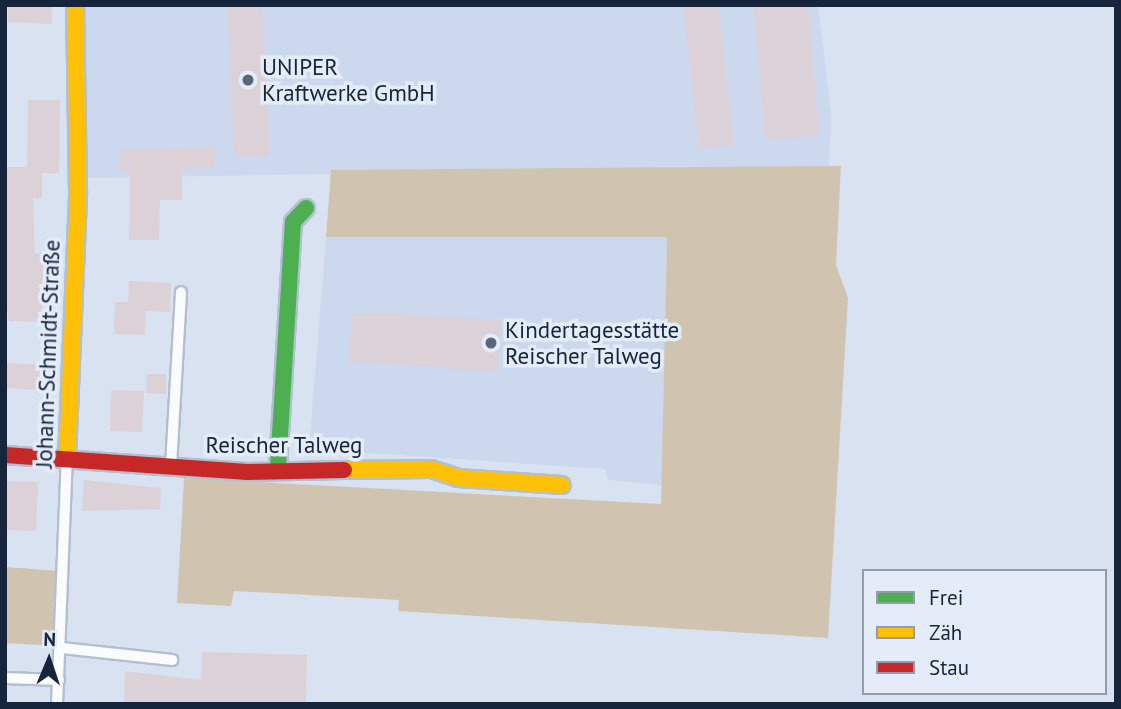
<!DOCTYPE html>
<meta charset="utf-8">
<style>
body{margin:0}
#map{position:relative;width:1121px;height:709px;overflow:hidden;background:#d9e2f0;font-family:"PT Sans",sans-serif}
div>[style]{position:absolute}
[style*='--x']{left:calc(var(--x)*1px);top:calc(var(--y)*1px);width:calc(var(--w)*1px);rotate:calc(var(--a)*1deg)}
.built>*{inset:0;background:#cbd8ee}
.green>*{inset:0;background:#d0c4b1}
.building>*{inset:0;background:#dcd1d7}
.roads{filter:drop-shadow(2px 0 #b2bfd1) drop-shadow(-2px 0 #b2bfd1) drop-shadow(0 2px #b2bfd1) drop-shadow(0 -2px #b2bfd1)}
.lane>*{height:10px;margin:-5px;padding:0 5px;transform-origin:5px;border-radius:5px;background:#f9fbfd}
.fast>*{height:16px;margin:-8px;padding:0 8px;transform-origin:8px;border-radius:8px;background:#4caf50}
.slow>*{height:16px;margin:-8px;padding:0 8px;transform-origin:8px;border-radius:8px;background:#ffc107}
.jam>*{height:16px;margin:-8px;padding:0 8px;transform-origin:8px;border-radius:8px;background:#c62828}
.dots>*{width:19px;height:19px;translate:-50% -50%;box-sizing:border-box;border:4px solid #e4ecf9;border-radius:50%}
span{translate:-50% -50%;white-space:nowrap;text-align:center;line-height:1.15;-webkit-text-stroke:7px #e4ecf9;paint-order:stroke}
.poi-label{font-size:23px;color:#16243c}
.left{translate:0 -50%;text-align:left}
.street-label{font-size:23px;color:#16243c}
.frame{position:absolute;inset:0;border:7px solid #16243c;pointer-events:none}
.legend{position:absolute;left:862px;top:569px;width:245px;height:126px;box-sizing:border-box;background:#e4ecf9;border:2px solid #929cad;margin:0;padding:9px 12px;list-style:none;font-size:21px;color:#16243c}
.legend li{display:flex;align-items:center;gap:14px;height:35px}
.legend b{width:35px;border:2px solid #929cad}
.north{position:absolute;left:14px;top:625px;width:70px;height:70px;-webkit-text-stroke:5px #e4ecf9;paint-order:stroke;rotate:2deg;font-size:19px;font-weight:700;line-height:28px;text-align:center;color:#16243c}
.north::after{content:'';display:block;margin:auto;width:24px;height:32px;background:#16243c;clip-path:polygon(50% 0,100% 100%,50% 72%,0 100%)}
</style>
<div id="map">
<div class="built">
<i style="clip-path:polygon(80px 5px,818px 5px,831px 113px,829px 166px,88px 178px)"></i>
<i style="clip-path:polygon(326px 237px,667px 237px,662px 485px,608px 480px,605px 469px,309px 449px)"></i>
</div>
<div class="green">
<i style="clip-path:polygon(841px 166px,836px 265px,848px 298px,828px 638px,398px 611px,399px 600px,234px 591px,231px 606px,177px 603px,184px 478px,661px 504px,667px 237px,326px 237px,331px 170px)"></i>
<i style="clip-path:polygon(5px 567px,59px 571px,59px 646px,5px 643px)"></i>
</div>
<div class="building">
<i style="clip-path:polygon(8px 5px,52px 5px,52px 24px,8px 22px)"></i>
<i style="clip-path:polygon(227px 5px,262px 5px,270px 155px,234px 156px)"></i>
<i style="clip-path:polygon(683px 5px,718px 5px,734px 145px,699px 149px)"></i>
<i style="clip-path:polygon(753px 5px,808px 5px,819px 135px,765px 140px)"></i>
<i style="clip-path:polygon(28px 100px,60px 100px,59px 173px,42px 173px,42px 198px,33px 198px,35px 253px,45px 253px,42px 322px,9px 321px,5px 298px,5px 167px,27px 167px)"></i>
<i style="clip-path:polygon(215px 147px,215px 167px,182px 169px,182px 200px,160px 200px,159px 240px,129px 240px,130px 171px,120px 171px,119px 150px)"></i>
<i style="clip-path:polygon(129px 281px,171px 283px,170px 312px,146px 311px,145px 335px,114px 334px,115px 302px,128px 302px)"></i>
<i style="clip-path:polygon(384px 313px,501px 321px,497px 372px,349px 361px,352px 314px)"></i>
<i style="clip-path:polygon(5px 363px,51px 365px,50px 390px,5px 388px)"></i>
<i style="clip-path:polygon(147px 374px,166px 374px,166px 394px,146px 393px)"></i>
<i style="clip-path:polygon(111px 390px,144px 391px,142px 432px,110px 431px)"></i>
<i style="clip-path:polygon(84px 480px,161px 488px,160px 509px,82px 511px)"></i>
<i style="clip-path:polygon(5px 481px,38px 482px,36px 531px,5px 530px)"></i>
<i style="clip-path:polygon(202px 652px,307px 655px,306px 704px,124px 704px,125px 671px,201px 680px)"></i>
</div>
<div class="roads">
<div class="lane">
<i style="--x:171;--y:466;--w:174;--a:-86.7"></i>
<i style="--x:62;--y:648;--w:111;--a:6.2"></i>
<i style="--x:5;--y:678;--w:54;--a:2.1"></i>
<i style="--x:57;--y:704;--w:244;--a:-87.7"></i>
</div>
<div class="fast">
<i style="--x:278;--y:467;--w:245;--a:-86.5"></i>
<i style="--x:293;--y:222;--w:19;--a:-47"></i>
</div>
<div class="slow">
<i style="--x:67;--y:459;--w:268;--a:-87.6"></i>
<i style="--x:78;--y:191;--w:186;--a:-90.9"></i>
<i style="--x:344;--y:470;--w:87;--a:-0.7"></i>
<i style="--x:431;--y:469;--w:28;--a:18"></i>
<i style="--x:458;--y:478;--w:104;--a:3.9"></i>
</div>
<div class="jam">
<i style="--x:5;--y:455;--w:243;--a:4"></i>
<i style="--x:247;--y:472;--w:97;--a:-1.2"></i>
</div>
</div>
<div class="dots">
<i style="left:248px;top:80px;background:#5a667b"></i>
<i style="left:491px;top:343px;background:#5a667b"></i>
</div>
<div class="poi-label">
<span class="left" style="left:262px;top:80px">UNIPER<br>Kraftwerke GmbH</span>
<span class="left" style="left:505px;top:343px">Kindertagesstätte<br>Reischer Talweg</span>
</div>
<div class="street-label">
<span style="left:48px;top:354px;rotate:-88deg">Johann-Schmidt-Straße</span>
<span style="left:284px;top:445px">Reischer Talweg</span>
</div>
<div class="frame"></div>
<ul class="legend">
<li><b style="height:9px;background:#4caf50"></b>Frei</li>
<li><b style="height:9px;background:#ffc107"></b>Zäh</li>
<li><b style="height:9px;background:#c62828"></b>Stau</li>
</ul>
<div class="north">N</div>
</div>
